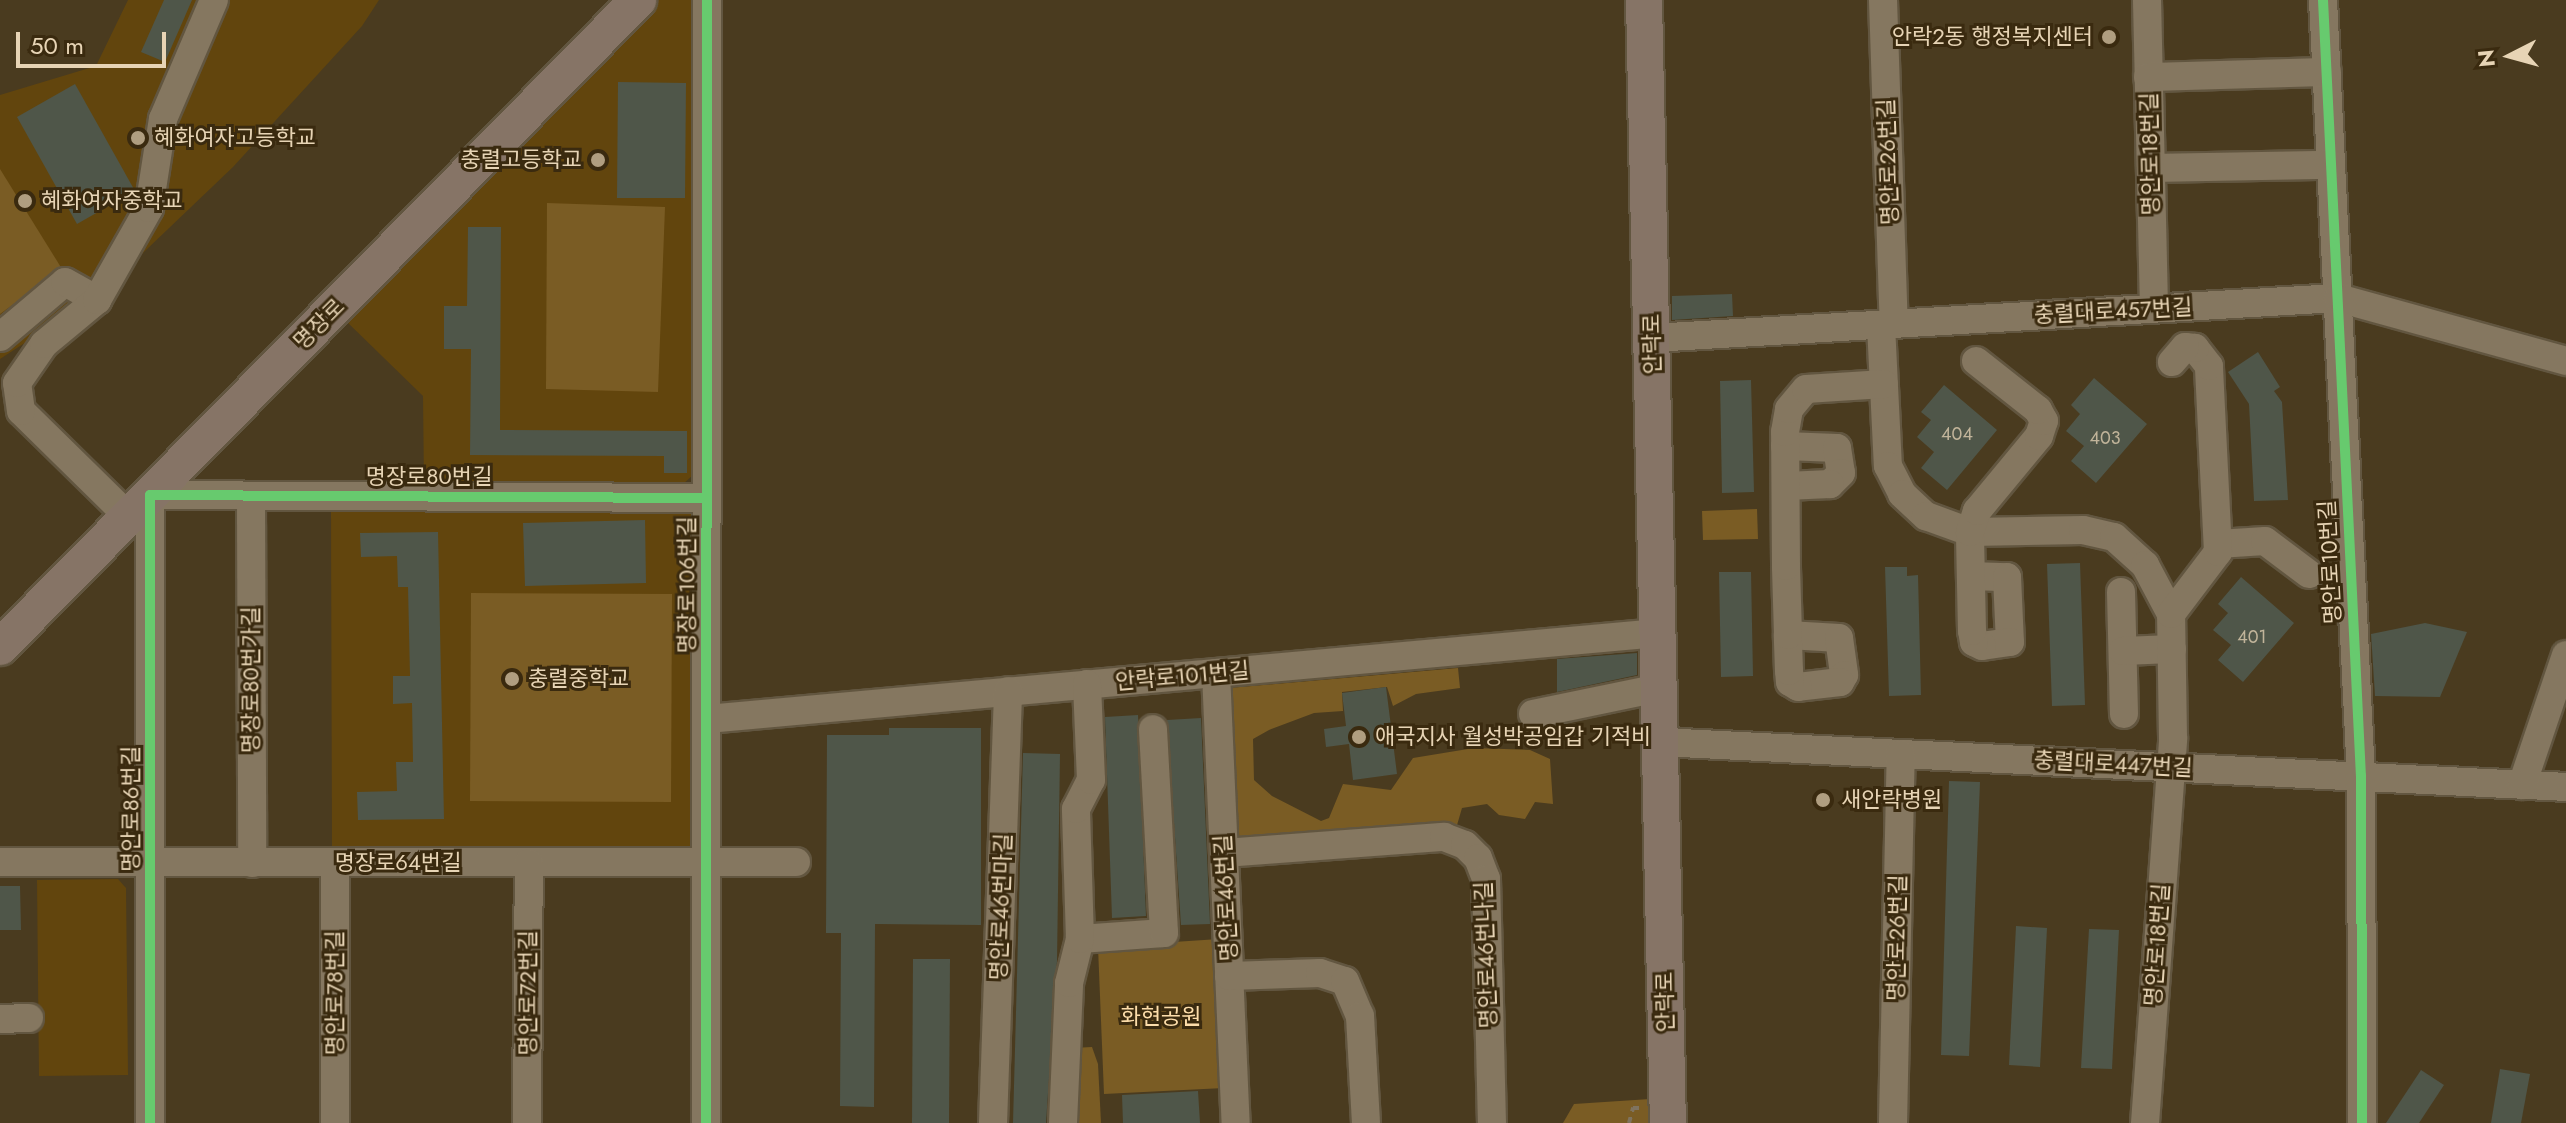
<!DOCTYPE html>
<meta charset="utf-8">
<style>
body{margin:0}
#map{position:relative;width:2566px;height:1123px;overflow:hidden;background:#4a3b1f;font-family:Jost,"Noto Sans KR",sans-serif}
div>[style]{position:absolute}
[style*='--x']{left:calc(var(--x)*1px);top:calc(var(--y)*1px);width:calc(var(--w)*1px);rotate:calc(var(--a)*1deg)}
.built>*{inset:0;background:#62450d}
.green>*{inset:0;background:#7a5c24}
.building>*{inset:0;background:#4f5649}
.path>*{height:4px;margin-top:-2px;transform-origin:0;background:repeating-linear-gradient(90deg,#7f735f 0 6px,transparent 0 12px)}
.roads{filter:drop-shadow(2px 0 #625640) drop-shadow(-2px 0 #625640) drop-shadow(0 2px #625640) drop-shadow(0 -2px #625640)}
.minor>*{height:28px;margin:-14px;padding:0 14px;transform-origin:14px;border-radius:14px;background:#857760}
.major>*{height:36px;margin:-18px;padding:0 18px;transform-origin:18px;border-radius:18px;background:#867466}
.cycleway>*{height:10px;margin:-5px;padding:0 5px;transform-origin:5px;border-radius:5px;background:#67ca6e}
.dots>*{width:22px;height:22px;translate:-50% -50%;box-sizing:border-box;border:4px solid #3a2a0f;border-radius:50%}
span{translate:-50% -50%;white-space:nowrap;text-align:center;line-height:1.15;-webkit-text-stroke:6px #3a2a0f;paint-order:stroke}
.number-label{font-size:18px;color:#c1b49a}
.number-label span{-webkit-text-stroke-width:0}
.poi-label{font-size:22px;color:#e7d4b5}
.right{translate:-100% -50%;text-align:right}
.left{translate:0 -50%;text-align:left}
.street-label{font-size:22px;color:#e7d4b5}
.park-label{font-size:22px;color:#fdddaa}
.north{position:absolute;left:2470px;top:16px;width:80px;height:80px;-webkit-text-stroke:6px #3a2a0f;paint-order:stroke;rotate:264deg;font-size:22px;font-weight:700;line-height:32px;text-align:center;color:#e7d4b5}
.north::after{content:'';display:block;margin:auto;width:28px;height:36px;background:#e7d4b5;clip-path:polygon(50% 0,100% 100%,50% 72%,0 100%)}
.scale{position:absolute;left:16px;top:32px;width:150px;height:36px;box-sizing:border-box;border:4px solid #e7d4b5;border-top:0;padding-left:10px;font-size:24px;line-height:28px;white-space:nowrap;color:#e7d4b5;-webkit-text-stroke:6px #3a2a0f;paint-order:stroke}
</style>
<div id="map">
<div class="built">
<i style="clip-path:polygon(128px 0,379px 0,362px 26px,233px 167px,100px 294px,0 359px,0 95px,96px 66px)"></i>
<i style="clip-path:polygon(656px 0,697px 0,693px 475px,683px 484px,424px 485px,423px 396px,346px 321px)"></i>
<i style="clip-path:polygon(692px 507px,693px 849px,332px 850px,331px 508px)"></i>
<i style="clip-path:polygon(118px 879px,126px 888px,128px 1075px,39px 1076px,37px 880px)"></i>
</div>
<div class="green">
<i style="clip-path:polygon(0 169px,62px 269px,0 314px)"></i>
<i style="clip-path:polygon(547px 203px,665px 207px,658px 392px,546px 389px)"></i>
<i style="clip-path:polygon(1757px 509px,1758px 539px,1703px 540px,1702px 511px)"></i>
<i style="clip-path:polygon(471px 593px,672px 594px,671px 802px,470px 801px)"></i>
<i style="clip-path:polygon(1458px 668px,1460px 688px,1416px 694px,1393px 706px,1387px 687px,1342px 692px,1343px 711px,1314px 713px,1269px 730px,1253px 739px,1254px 780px,1272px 796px,1321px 821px,1329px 818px,1343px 784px,1391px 790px,1413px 758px,1474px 748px,1530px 750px,1550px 759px,1553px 804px,1535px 802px,1525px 819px,1499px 815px,1487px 804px,1462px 808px,1455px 832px,1227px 850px,1229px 688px)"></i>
<i style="clip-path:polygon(1219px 939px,1224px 1088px,1104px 1094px,1098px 947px)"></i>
<i style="clip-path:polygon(1092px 1047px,1098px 1064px,1101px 1123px,1070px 1123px,1073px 1048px)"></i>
<i style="clip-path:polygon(1650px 1099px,1651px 1123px,1563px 1123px,1574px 1104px)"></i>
</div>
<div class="building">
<i style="clip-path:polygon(164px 0,192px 0,165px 62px,141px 52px)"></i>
<i style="clip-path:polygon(618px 82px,686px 83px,685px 198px,617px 198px)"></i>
<i style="clip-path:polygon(75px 84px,135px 191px,77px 224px,17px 117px)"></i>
<i style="clip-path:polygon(468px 227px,501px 227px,500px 430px,687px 431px,687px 473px,664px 473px,664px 456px,470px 455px,471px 349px,444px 349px,444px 306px,467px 306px)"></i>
<i style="clip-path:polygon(1732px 294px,1733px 316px,1672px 320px,1672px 296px)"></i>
<i style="clip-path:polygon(2258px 352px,2280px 387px,2274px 391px,2282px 402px,2288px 500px,2254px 501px,2249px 404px,2228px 372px)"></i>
<i style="clip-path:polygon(2094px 378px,2147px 424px,2096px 483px,2071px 461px,2084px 446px,2066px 431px,2080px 414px,2071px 405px)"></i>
<i style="clip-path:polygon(1751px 380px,1754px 492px,1722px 493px,1720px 381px)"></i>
<i style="clip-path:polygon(1944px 385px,1997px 430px,1947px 490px,1921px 468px,1934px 452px,1917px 437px,1931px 420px,1921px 412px)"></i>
<i style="clip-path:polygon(645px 520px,646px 583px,525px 586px,523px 523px)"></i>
<i style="clip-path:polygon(438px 532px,444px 819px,358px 820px,357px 792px,397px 791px,396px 762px,413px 762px,412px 703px,393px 704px,393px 676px,410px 676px,408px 587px,398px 587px,397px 556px,361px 557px,360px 533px)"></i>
<i style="clip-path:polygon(2080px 563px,2085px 705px,2052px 706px,2047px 564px)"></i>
<i style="clip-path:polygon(1885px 567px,1907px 567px,1907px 576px,1918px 575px,1921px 695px,1889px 696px)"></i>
<i style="clip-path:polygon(1719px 572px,1751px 572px,1753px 676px,1721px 677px)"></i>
<i style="clip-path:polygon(2241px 577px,2294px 623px,2243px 682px,2218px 660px,2231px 645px,2213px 630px,2228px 613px,2218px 604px)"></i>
<i style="clip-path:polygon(2425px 623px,2467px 632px,2440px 697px,2375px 696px,2371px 634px)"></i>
<i style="clip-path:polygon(1637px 653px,1637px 675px,1557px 692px,1557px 659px)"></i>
<i style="clip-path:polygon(1386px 687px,1397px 774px,1353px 780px,1349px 744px,1326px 747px,1324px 729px,1346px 726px,1342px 693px)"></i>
<i style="clip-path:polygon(1138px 715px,1146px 916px,1112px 918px,1105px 717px)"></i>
<i style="clip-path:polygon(1201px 718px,1210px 924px,1181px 925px,1167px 720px)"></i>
<i style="clip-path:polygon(889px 728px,981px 728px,981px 925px,875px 924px,874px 1107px,840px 1106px,841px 933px,826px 933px,827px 735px,889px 735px)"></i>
<i style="clip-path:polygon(1023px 753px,1060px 754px,1057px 961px,1046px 1123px,1013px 1123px)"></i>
<i style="clip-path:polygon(1949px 781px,1980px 782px,1969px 1056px,1941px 1055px)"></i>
<i style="clip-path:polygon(0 886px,20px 886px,21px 930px,0 930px)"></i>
<i style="clip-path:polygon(2016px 926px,2047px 928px,2040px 1067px,2009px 1065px)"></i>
<i style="clip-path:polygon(2089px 929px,2119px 930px,2112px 1069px,2081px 1068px)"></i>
<i style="clip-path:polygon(913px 959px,950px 959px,949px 1123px,912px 1123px)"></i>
<i style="clip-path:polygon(2500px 1069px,2530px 1074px,2521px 1123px,2491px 1123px)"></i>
<i style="clip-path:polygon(2421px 1070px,2444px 1085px,2419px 1123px,2386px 1123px)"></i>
<i style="clip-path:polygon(1198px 1091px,1200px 1123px,1123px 1123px,1122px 1095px)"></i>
</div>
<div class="path">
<i style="--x:1629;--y:1123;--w:16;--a:-75"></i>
<i style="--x:1633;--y:1108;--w:7;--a:0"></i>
</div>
<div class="roads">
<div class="minor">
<i style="--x:1883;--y:0;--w:324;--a:88.1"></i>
<i style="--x:2147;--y:0;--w:308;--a:88.7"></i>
<i style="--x:2323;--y:0;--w:777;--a:87.2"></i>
<i style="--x:2361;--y:776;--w:347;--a:89.8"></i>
<i style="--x:2148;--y:77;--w:179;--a:-1.6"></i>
<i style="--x:2151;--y:168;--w:180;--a:-1"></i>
<i style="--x:1881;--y:325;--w:141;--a:87.2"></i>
<i style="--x:1888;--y:466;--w:31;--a:63"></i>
<i style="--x:1902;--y:494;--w:33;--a:43"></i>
<i style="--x:1926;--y:516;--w:47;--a:20"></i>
<i style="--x:1970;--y:532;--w:113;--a:-1"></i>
<i style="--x:2083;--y:530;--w:32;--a:13"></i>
<i style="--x:2114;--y:537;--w:42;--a:42.1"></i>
<i style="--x:2145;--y:565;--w:55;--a:62"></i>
<i style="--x:0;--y:337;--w:85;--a:-40.2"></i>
<i style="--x:65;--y:282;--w:37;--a:29"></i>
<i style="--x:1652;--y:338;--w:687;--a:-3.34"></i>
<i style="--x:2338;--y:298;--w:237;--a:15.4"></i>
<i style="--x:1785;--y:446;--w:52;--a:2.2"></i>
<i style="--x:1837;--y:448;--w:25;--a:81"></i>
<i style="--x:1841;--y:473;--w:16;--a:135"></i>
<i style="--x:1830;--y:484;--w:44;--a:177.4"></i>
<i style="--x:251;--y:497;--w:366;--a:89.8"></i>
<i style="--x:129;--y:517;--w:151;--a:-135.5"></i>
<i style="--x:21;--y:411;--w:28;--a:-98"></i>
<i style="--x:17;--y:383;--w:47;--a:-55.3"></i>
<i style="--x:44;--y:344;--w:69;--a:-39.7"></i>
<i style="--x:97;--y:300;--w:106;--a:-60.5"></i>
<i style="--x:149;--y:208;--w:90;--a:-81.1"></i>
<i style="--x:163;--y:119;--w:129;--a:-66.8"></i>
<i style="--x:2218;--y:544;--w:47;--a:-3.7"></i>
<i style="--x:2265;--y:541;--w:55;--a:36.9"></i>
<i style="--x:1971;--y:576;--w:36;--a:2"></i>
<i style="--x:2007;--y:577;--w:65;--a:87.4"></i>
<i style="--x:2010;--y:642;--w:28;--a:172"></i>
<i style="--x:1982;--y:646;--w:9;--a:-153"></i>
<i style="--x:1974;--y:642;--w:11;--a:-100"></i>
<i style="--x:1972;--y:631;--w:99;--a:-91.2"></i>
<i style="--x:1970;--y:532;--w:22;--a:-72"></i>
<i style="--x:1977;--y:511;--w:97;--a:-50.4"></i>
<i style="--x:2039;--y:436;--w:16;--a:-72"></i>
<i style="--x:2044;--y:421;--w:13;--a:-119"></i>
<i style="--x:2038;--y:410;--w:79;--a:-141.7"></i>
<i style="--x:2121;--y:592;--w:122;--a:88.6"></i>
<i style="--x:1788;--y:635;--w:51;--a:3.4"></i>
<i style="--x:1839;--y:638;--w:37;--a:82"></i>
<i style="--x:1844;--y:675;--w:8;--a:120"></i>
<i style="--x:1840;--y:682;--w:42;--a:173.2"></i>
<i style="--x:1798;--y:687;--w:9;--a:-148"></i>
<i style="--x:1790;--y:682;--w:11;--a:-95"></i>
<i style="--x:1789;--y:671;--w:36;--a:-92"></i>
<i style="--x:1788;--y:635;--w:69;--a:-91.7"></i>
<i style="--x:1786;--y:566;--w:134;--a:-90.4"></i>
<i style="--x:1785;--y:432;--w:23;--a:-80"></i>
<i style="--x:1789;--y:409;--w:26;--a:-50"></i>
<i style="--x:1806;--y:389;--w:78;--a:-3.7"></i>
<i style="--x:2123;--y:651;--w:49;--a:-2.3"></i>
<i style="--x:1216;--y:673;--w:450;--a:87.5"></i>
<i style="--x:1533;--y:714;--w:129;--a:-11.7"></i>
<i style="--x:707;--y:719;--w:955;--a:-5.17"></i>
<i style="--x:1660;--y:742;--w:907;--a:2.84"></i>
<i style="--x:2522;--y:785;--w:137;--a:-71.3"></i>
<i style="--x:1224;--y:853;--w:221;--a:-4.2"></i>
<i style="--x:1444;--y:837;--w:22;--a:21"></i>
<i style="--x:1465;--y:845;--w:18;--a:45"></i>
<i style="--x:1478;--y:858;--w:22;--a:69"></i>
<i style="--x:1486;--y:879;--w:244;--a:88.6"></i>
<i style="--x:0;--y:862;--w:796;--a:0"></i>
<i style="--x:1080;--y:939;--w:84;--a:-4.1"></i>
<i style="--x:1164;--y:933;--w:204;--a:-93.1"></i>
<i style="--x:1229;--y:976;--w:91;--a:-1.9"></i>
<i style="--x:1320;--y:973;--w:26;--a:18"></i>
<i style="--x:1345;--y:981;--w:38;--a:67"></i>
<i style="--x:1360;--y:1016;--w:107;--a:86.8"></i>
<i style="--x:0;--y:1019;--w:29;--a:-2"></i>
<i style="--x:150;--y:1123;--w:628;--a:-90"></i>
<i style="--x:150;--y:495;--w:557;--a:0.31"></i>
<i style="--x:335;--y:1123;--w:260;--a:-90"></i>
<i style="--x:527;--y:1123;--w:260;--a:-89.6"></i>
<i style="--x:706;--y:1123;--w:1123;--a:-89.95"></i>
<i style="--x:993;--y:1123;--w:432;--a:-88"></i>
<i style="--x:1063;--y:1123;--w:140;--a:-87.5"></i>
<i style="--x:1069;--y:983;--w:45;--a:-76"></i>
<i style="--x:1080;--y:939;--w:130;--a:-91.8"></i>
<i style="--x:1076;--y:809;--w:33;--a:-63"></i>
<i style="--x:1091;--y:780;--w:96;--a:-92.4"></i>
<i style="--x:1893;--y:1123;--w:369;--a:-88.8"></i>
<i style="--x:2145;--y:1123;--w:386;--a:-85.8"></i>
<i style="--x:2173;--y:738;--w:124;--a:-90.9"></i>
<i style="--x:2171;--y:614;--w:78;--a:-52.8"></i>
<i style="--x:2218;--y:552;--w:186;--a:-92.8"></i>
<i style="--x:2209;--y:366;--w:23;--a:-128"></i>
<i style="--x:2195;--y:348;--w:10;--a:-174"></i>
<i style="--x:2185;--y:347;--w:20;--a:131"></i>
</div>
<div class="major">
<i style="--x:1644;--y:0;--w:1123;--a:88.78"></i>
<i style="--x:0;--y:647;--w:909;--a:-45.4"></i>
</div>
</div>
<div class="cycleway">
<i style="--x:2323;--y:0;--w:777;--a:87.2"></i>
<i style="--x:2361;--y:776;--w:347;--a:89.8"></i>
<i style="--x:150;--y:1123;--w:628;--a:-90"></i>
<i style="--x:150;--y:495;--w:557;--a:0.31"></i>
<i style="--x:706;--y:1123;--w:1123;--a:-89.95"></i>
</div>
<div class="dots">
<i style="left:2109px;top:37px;background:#b09e80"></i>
<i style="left:138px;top:138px;background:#b09e80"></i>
<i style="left:598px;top:160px;background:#b09e80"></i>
<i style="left:25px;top:201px;background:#b09e80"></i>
<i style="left:512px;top:679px;background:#b09e80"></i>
<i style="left:1359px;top:737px;background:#b09e80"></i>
<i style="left:1823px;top:800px;background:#b09e80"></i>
</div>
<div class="number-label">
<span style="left:1957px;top:434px">404</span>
<span style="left:2105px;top:438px">403</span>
<span style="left:2252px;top:637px">401</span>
</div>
<div class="poi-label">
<span class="right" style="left:2093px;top:37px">안락2동 행정복지센터</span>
<span class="left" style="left:154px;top:138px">혜화여자고등학교</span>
<span class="right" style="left:582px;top:160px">충렬고등학교</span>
<span class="left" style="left:41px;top:201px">혜화여자중학교</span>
<span class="left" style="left:528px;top:679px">충렬중학교</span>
<span class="left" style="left:1375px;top:737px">애국지사 월성박공임갑 기적비</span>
<span class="left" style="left:1841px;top:800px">새안락병원</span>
</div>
<div class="street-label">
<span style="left:2150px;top:154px;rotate:-91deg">명안로18번길</span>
<span style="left:1888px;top:162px;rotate:-92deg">명안로26번길</span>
<span style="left:2113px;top:311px;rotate:-3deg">충렬대로457번길</span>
<span style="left:319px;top:324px;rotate:-45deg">명장로</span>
<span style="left:1652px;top:344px;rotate:-91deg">안락로</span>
<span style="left:429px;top:477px">명장로80번길</span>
<span style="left:2330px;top:562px;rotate:-93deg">명안로10번길</span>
<span style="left:687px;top:585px;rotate:-90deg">명장로106번길</span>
<span style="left:1182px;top:676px;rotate:-5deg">안락로101번길</span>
<span style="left:251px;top:680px;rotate:-90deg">명장로80번가길</span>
<span style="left:2113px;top:764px;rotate:3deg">충렬대로447번길</span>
<span style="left:131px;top:809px;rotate:-90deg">명안로86번길</span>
<span style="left:398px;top:863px">명장로64번길</span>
<span style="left:1226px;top:898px;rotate:-93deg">명안로46번길</span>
<span style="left:1001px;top:907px;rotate:-88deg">명안로46번마길</span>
<span style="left:1897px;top:938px;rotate:-89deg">명안로26번길</span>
<span style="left:2157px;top:945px;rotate:-86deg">명안로18번길</span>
<span style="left:1486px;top:955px;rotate:-92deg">명안로46번나길</span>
<span style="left:335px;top:993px;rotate:-90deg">명안로78번길</span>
<span style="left:528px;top:993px;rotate:-90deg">명안로72번길</span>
<span style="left:1665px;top:1002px;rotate:-91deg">안락로</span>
</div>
<div class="park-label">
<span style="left:1161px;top:1017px">화현공원</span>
</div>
<div class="north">N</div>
<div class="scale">50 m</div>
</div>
